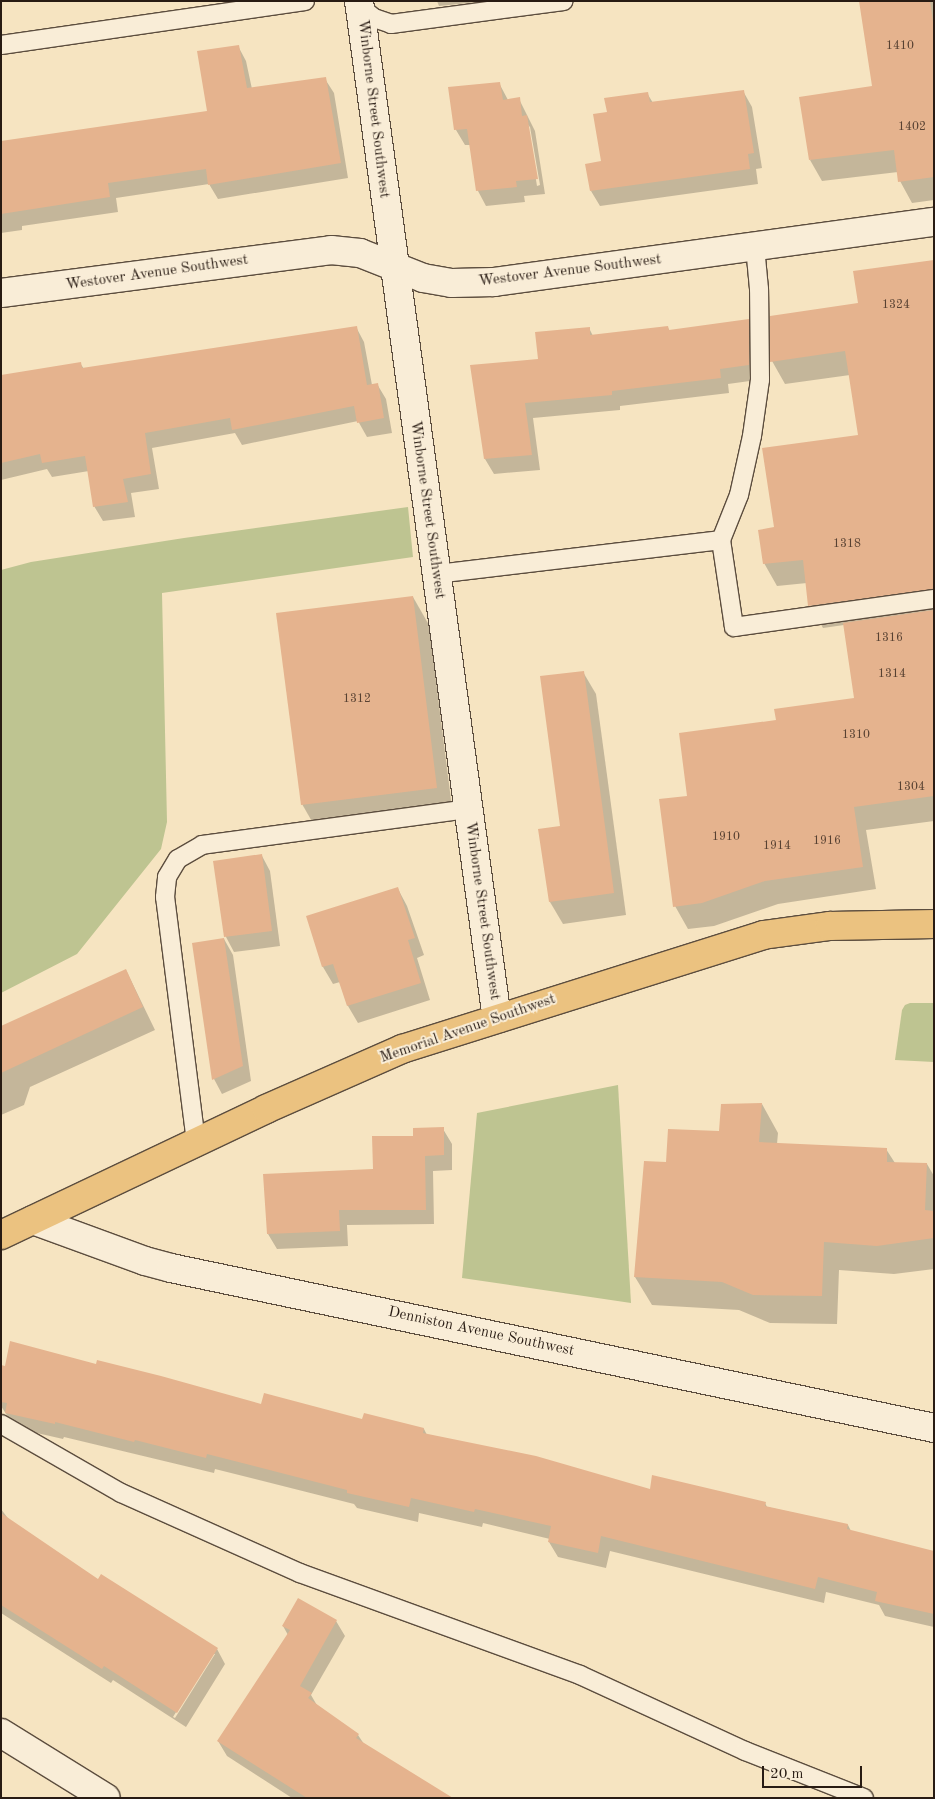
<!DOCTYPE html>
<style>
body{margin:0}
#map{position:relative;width:935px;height:1799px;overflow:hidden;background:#f6e4c1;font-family:"Old Standard TT",serif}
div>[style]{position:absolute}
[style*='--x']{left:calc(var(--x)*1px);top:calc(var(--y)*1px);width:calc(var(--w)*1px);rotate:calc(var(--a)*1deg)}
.green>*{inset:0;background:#bec491}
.shadow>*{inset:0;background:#0003}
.building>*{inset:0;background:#e5b38e}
.roads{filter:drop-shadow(1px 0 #5c4d3e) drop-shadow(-1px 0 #5c4d3e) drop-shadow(0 1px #5c4d3e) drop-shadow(0 -1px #5c4d3e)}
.service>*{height:18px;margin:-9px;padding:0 9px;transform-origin:9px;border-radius:9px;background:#f9edd7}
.minor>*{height:28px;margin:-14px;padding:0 14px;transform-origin:14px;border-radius:14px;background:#f9edd7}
.primary>*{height:28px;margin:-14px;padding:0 14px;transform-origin:14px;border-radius:14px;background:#ebc280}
span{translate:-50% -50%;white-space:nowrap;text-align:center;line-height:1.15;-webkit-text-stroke:4px #f9edd7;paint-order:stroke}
.number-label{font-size:12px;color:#574132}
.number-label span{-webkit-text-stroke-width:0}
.street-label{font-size:15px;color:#281b13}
.frame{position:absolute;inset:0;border:2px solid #281b13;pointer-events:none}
.scale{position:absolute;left:762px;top:1766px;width:100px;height:22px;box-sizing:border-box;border:2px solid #281b13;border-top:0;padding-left:6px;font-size:15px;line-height:18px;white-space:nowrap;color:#281b13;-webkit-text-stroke:4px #f9edd7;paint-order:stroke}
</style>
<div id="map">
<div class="green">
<i style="clip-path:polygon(408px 507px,413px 557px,162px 593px,167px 822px,161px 849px,77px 954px,1px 993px,1px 570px,31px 562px,184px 538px)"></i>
<i style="clip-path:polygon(910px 1003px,934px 1003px,934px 1062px,895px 1060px,902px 1010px,905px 1005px)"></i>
<i style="clip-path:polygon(618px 1085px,631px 1303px,462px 1278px,477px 1113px)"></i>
</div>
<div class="shadow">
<i style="clip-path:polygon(437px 1px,488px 1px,439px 6px)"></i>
<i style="clip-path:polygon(861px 1px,934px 1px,934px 200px,912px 203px,900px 181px,898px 172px,822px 181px,810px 160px,874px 87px)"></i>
<i style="clip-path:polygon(238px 46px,246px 61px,252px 89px,325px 79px,334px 93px,348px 178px,218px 199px,209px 184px,116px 198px,118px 212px,22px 226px,22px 230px,1px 233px,1px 143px,208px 112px)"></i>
<i style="clip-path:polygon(evenodd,499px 83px,508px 100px,519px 99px,535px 131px,545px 194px,524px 196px,525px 202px,486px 206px,478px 191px,471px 145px,465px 145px,456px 130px,450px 88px,499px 83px,527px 124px,530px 127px,540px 185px,537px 186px,527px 124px)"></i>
<i style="clip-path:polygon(743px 91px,752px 107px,762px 168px,756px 169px,758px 184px,600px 206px,591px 191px,602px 162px,608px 113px,647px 93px,653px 103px)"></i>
<i style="clip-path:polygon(934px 261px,934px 821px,866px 830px,876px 889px,778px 904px,714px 926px,688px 929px,675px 906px,689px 797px,777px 721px,855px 699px,844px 625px,823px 628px,810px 605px,807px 583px,777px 586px,764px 563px,775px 528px,859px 436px,850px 375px,785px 384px,772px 361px,859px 304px)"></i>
<i style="clip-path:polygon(748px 320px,757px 335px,757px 380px,728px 384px,729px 393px,620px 406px,620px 410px,533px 418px,540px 470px,494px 474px,485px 459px,539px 360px,589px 328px,593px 336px,668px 328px,670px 331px)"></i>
<i style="clip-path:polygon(356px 327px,364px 342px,372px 385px,377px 384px,386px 399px,392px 433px,367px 437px,358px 421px,242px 445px,235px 433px,152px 448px,159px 489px,131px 493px,135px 517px,103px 521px,94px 506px,89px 471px,52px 477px,47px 469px,1px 480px,1px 376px,80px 363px,84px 369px)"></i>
<i style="clip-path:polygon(413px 597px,429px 625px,453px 816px,318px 832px,302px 804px)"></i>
<i style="clip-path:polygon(583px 672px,596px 694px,626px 915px,563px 924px,550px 902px)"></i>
<i style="clip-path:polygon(262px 856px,270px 871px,280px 946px,234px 952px,226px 937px,215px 862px)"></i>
<i style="clip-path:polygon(398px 889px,407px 906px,424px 955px,417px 958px,430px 1000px,358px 1023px,348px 1006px,340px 982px,333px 984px,323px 967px,308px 917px)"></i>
<i style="clip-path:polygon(224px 939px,233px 955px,251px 1081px,222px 1094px,214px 1079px,193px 944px)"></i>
<i style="clip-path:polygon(126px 970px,155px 1030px,30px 1087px,24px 1105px,1px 1115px,1px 1035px)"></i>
<i style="clip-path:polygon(762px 1104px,778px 1133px,777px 1144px,886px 1149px,895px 1163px,927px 1164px,934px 1176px,934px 1269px,894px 1274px,839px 1270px,837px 1324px,770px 1323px,739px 1310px,652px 1305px,635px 1277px,667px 1164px)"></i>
<i style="clip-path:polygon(443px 1129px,452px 1144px,452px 1170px,433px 1171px,434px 1224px,347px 1225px,348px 1246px,277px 1249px,268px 1234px)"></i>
<i style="clip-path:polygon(1px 1367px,424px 1429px,427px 1435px,650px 1490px,765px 1503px,767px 1507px,848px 1525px,851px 1531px,934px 1552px,934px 1627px,885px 1616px,879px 1605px,826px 1592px,824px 1603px,610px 1551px,606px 1568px,558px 1557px,549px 1542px,550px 1539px,483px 1523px,482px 1527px,419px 1513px,418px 1522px,357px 1508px,354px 1504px,215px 1469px,214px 1473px,64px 1437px,63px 1439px,15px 1428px,1px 1406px)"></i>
<i style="clip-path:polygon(evenodd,1px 1509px,10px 1521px,98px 1580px,217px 1649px,225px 1664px,186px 1727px,113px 1680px,111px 1683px,1px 1613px,1px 1509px,212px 1654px,215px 1654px,175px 1718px,173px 1717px,212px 1654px)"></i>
<i style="clip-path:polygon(336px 1621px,345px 1636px,311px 1695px,318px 1707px,358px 1735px,364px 1744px,447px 1798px,292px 1798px,227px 1756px,218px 1741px,288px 1635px,283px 1626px)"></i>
</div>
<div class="building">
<i style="clip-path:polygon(859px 1px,930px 1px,934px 29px,934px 177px,898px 182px,894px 150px,809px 160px,799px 97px,872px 86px)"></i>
<i style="clip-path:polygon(239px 45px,247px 88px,326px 77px,341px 163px,208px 185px,206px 169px,108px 183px,110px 197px,1px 214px,1px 141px,207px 111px,197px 51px)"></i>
<i style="clip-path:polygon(500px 82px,503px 100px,520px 97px,522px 116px,527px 115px,538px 179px,516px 181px,517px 187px,476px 191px,467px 129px,454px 130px,448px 87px)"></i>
<i style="clip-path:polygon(744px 90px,754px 153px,748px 154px,750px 169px,590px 191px,585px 164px,601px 161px,593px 114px,607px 112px,604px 98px,648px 92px,650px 102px)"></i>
<i style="clip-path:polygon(934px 260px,934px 589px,808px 606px,803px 560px,763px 564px,758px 530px,774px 527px,762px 448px,858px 435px,845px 351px,770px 362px,770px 316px,858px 303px,853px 271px)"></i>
<i style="clip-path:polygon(749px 319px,749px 365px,720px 369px,721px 378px,612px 391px,612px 395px,525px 403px,532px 455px,484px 459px,470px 365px,538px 359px,535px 332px,590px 327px,590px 335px,668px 326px,669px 330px)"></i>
<i style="clip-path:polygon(357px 326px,367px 385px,378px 383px,384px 418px,357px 423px,354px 406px,232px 430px,230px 418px,145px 433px,151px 474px,123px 479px,128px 502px,93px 507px,85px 456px,42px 463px,40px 454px,1px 463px,1px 375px,81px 362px,82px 368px)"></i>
<i style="clip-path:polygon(413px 596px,437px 788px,301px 805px,276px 613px)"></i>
<i style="clip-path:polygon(934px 610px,934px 796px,854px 807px,863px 867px,765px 881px,702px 903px,673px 907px,659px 799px,687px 796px,679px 733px,776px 720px,774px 709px,854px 698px,843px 623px)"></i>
<i style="clip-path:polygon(584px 671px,614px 893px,549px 902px,538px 829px,560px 826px,540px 676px)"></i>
<i style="clip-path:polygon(262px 854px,272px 931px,224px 937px,213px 861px)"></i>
<i style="clip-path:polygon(398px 887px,415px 938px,408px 940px,421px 983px,347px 1006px,333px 964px,322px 967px,306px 916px)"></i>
<i style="clip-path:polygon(224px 938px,243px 1066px,212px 1080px,192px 943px)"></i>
<i style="clip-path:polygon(126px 969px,143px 1007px,1px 1073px,1px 1026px)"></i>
<i style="clip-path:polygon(762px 1103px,759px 1142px,887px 1148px,887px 1162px,927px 1163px,925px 1210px,934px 1211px,934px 1238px,877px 1246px,824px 1242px,822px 1296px,753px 1295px,722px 1282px,634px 1277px,644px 1161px,666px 1162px,668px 1129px,719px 1131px,721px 1104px)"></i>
<i style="clip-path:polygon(444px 1127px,444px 1155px,425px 1156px,426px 1210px,339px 1210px,340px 1231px,267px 1234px,263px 1174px,373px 1169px,372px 1136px,413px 1136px,413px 1128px)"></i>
<i style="clip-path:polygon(10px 1341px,96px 1364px,97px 1360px,161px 1376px,261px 1404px,264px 1393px,362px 1419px,364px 1413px,424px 1428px,423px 1433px,536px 1456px,650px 1489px,652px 1475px,766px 1502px,765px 1506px,848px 1524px,847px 1529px,934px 1551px,934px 1614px,875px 1601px,877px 1592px,818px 1577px,815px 1589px,601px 1536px,598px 1553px,548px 1542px,551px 1526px,475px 1509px,474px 1512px,411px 1498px,409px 1507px,347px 1493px,347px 1490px,207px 1454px,206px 1458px,135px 1440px,134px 1442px,55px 1422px,55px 1424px,5px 1413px,7px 1403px,1px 1402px,1px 1365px,5px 1366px)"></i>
<i style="clip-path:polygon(1px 1513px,98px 1579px,101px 1574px,218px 1648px,177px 1713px,104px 1666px,102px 1669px,1px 1605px)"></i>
<i style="clip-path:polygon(298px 1598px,337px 1620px,300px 1686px,312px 1693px,308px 1698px,359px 1734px,356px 1738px,453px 1798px,307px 1798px,217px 1741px,290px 1630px,282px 1626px)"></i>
</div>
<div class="roads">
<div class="service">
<i style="--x:358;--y:5;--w:21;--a:39"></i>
<i style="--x:374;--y:18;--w:18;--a:19"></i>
<i style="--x:391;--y:24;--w:174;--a:-7.6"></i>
<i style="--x:1;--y:45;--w:307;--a:-8.2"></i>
<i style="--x:721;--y:540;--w:88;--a:81.5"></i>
<i style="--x:734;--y:627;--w:202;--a:-8"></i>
<i style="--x:436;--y:574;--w:287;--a:-6.8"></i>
<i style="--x:721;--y:540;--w:48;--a:-68.2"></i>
<i style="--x:739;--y:495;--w:60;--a:-77.6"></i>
<i style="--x:752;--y:436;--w:57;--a:-81.9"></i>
<i style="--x:760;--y:380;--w:91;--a:-90.6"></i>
<i style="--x:759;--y:289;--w:42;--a:-95.4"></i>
<i style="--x:196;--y:1142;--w:247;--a:-97.2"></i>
<i style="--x:165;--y:897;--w:20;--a:-84"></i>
<i style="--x:167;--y:877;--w:21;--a:-59"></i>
<i style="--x:178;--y:859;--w:28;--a:-30"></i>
<i style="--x:202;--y:845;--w:268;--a:-7.7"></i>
<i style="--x:1;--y:1424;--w:138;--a:29.9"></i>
<i style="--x:121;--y:1493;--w:196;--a:24.1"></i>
<i style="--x:300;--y:1573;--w:298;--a:20"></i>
<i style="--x:580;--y:1675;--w:182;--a:24.7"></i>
<i style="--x:745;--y:1751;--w:128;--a:21.6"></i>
</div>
<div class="minor">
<i style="--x:359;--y:1;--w:1027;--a:82.28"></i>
<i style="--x:1;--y:293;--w:333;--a:-7.4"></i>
<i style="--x:331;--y:250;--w:29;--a:6"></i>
<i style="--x:360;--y:253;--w:68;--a:21.6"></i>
<i style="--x:423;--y:278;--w:29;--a:10"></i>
<i style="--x:452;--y:283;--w:42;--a:-1.4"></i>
<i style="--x:494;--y:282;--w:444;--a:-7.8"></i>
<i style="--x:33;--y:1220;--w:119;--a:20.1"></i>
<i style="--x:145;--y:1261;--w:27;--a:15"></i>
<i style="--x:171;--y:1268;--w:780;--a:11.84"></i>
<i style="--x:1;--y:1733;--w:123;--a:31.8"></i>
</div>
<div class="primary">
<i style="--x:1;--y:1235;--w:293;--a:-25.4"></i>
<i style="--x:266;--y:1109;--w:149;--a:-23.8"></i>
<i style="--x:402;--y:1049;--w:379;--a:-17.5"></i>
<i style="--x:763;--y:935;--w:68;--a:-7.7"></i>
<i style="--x:830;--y:926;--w:104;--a:-1.1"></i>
</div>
</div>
<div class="number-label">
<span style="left:900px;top:47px">1410</span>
<span style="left:912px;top:128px">1402</span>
<span style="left:896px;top:306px">1324</span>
<span style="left:847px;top:545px">1318</span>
<span style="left:889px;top:639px">1316</span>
<span style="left:892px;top:675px">1314</span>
<span style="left:357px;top:700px">1312</span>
<span style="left:856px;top:736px">1310</span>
<span style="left:911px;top:788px">1304</span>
<span style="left:726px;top:838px">1910</span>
<span style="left:827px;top:842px">1916</span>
<span style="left:777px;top:847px">1914</span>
</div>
<div class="street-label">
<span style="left:373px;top:109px;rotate:83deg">Winborne Street Southwest</span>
<span style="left:570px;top:271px;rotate:-7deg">Westover Avenue Southwest</span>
<span style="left:157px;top:273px;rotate:-8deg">Westover Avenue Southwest</span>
<span style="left:427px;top:510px;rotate:82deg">Winborne Street Southwest</span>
<span style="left:482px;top:911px;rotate:82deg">Winborne Street Southwest</span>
<span style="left:468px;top:1029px;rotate:-19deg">Memorial Avenue Southwest</span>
<span style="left:481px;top:1332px;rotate:12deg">Denniston Avenue Southwest</span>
</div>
<div class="frame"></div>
<div class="scale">20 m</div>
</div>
